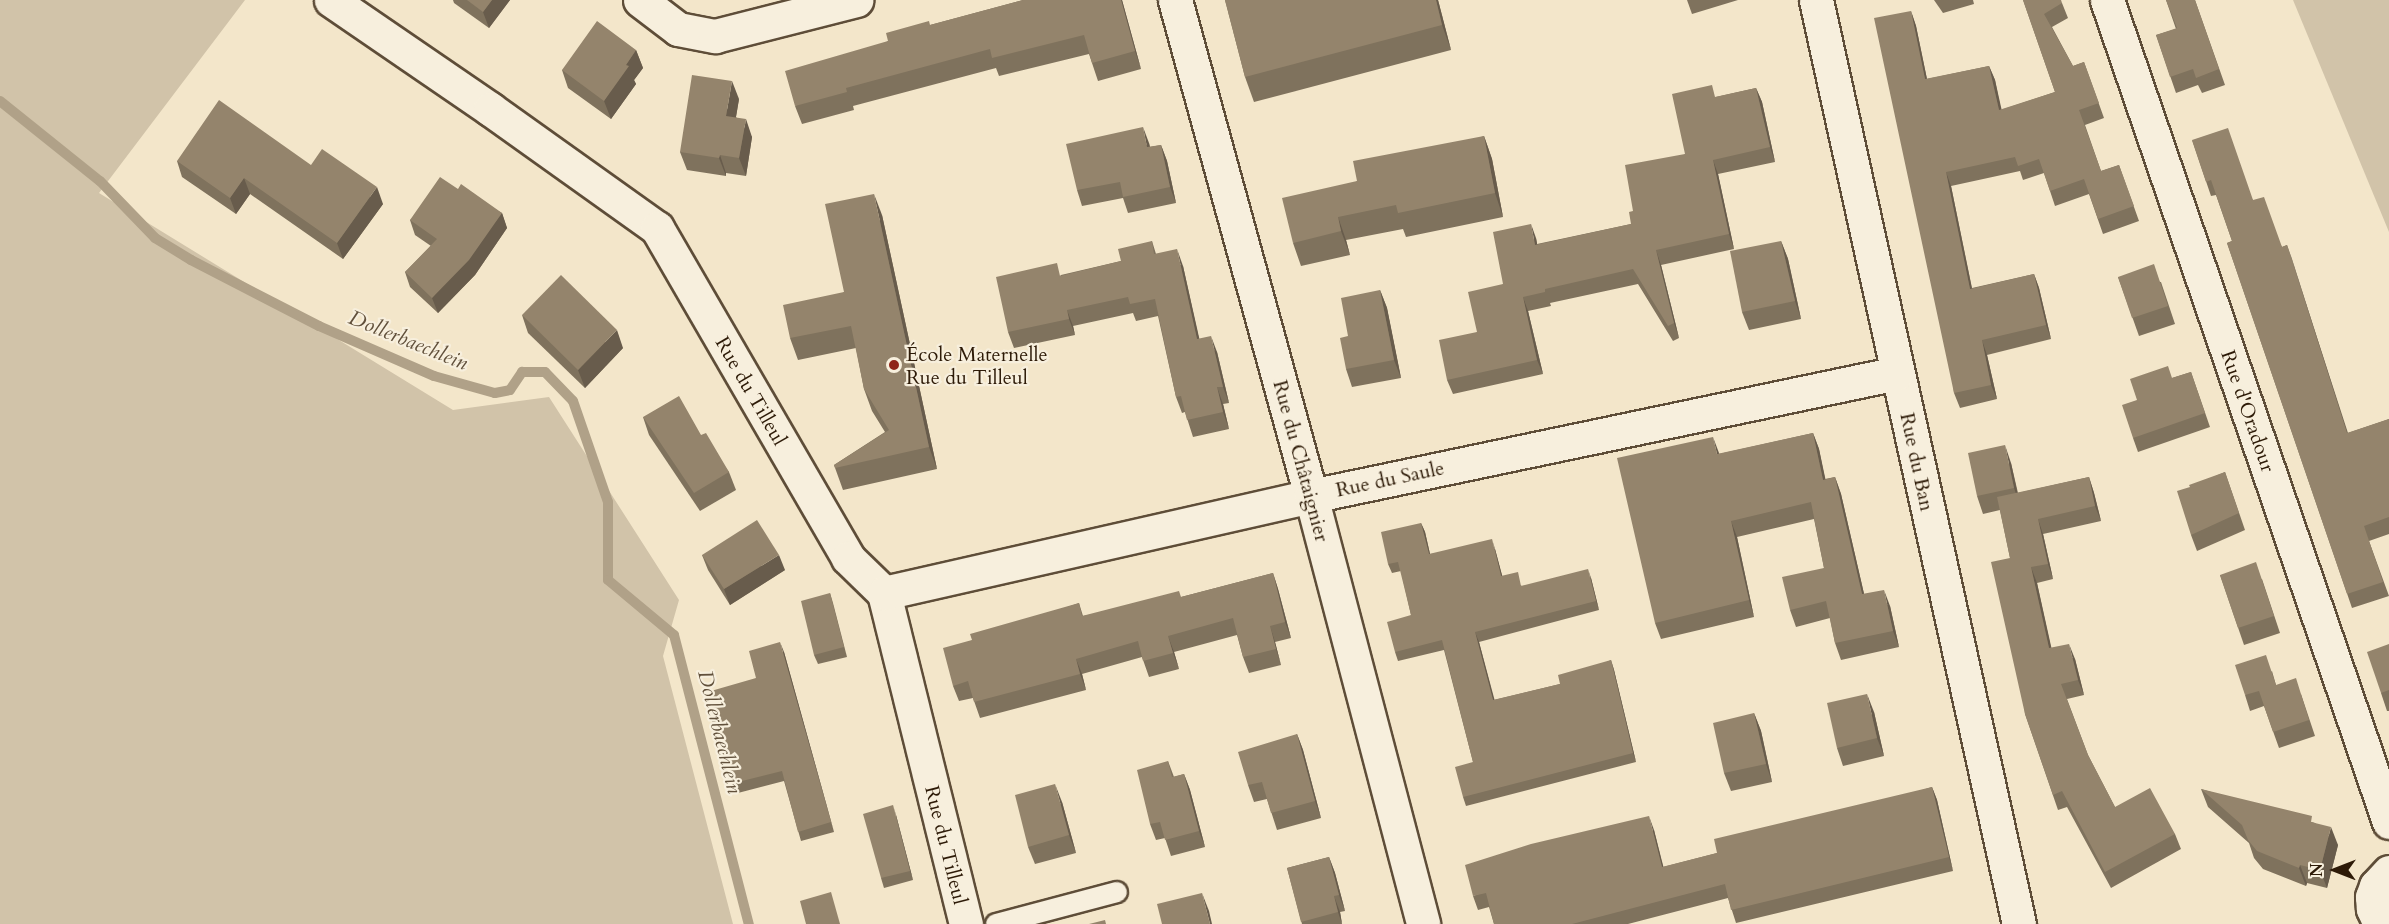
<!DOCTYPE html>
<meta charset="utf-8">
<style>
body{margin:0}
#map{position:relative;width:2389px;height:924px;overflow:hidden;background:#f3e6ca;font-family:Cardo,serif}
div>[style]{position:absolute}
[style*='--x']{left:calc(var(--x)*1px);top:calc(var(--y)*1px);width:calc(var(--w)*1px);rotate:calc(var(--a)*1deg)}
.green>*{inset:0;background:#d1c3a9}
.stream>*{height:10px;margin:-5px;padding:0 5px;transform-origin:5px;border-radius:5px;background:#b0a188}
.roads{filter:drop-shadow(2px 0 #5e4d38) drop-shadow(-2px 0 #5e4d38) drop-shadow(0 2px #5e4d38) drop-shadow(0 -2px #5e4d38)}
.service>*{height:20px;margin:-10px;padding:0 10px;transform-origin:10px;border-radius:10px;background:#f7efdd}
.minor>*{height:33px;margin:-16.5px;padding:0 16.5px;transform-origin:16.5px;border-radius:16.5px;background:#f7efdd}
.wall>*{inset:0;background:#7f725d}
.shaded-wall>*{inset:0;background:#685c4c}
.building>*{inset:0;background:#94846c}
.dots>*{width:16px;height:16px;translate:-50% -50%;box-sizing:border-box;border:3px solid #f7efdd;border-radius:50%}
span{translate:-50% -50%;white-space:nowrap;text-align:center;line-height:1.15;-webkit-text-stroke:4.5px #f7efdd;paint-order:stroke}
.poi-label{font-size:20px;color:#2d1a07}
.left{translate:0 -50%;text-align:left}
.street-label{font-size:20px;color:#2d1a07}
.water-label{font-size:21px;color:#61503b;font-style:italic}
.north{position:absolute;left:2305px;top:840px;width:60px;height:60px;-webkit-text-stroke:4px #f7efdd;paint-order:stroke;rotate:270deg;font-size:16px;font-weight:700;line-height:24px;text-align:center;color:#2d1a07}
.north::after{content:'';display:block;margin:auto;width:21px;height:27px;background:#2d1a07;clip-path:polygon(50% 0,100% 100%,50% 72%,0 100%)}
</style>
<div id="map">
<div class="green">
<i style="clip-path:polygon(0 0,245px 0,99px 193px,453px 410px,549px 397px,679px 600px,663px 656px,733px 924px,0 924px)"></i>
<i style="clip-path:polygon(2293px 0,2389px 0,2389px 232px)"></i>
</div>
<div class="stream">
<i style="--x:0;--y:101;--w:128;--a:38.7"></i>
<i style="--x:100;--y:181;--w:79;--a:46"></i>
<i style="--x:155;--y:238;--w:42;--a:31.4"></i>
<i style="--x:191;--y:260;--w:144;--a:27.3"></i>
<i style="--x:319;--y:326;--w:125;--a:23.5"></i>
<i style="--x:434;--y:376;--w:63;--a:15.6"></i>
<i style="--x:495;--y:393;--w:15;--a:-11"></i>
<i style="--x:510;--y:390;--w:22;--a:-56"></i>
<i style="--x:522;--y:372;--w:23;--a:0"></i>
<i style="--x:545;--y:372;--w:40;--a:46"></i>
<i style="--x:573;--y:401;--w:107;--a:70.9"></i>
<i style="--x:608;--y:502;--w:78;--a:90"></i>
<i style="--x:608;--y:580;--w:86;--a:39.8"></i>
<i style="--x:674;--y:635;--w:299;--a:75.5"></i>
</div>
<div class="roads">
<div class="service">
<i style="--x:996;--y:924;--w:125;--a:-14.8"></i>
</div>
<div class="minor">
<i style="--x:331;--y:0;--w:193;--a:34.4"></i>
<i style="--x:490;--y:109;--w:205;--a:35.5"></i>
<i style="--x:657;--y:228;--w:381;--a:59.9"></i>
<i style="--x:848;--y:558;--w:50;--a:44.2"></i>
<i style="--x:884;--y:593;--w:341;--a:76.1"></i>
<i style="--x:640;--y:0;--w:48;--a:37.3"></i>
<i style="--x:678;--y:29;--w:38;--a:11"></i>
<i style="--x:715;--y:36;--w:146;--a:-14.3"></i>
<i style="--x:1175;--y:0;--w:514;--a:74.67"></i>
<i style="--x:1311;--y:496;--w:442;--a:75.3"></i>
<i style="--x:1816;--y:0;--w:946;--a:77.61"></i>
<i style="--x:2107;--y:0;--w:869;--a:71.06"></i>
<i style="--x:884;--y:593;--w:438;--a:-12.8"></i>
<i style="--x:1311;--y:496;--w:599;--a:-11.85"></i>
<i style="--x:2380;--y:924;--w:17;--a:-115"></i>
<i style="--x:2373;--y:909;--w:12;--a:-95"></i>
<i style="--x:2372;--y:897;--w:12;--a:-70"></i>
<i style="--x:2376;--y:886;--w:19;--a:-47"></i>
</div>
</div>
<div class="wall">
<i style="clip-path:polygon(453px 0,510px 0,489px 28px,454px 3px)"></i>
<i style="clip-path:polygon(1023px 0,1122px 0,1141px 69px,1098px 81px,1089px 54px,999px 76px,996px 68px,853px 106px,854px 110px,802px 124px,795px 106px,888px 41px,930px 25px)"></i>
<i style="clip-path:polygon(1225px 0,1438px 0,1451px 50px,1254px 102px,1245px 77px)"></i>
<i style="clip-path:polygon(1687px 0,1738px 0,1692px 14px)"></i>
<i style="clip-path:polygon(1934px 0,1973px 0,1974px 4px,1943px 13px)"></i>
<i style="clip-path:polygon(2023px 0,2062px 3px,2068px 18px,2052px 27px,2073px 66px,2084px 62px,2104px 118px,2085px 125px,2101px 171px,2119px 165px,2139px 221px,2103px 234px,2089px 194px,2055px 206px,2044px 173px,2023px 180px,2020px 171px,1951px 186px,1972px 288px,2034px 274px,2039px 288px,2051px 339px,1987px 355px,1997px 399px,1960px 408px,1954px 393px,1911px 11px,1916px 26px,1927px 79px,1989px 66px,1995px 80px,2001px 110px,2055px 92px)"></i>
<i style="clip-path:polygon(2166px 0,2195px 0,2225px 85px,2202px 93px,2198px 85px,2176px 93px,2156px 35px,2176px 29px)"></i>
<i style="clip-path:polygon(636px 50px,643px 68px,634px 80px,636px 84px,611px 119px,568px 88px,562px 70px)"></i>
<i style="clip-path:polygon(1756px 88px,1762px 102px,1775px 162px,1718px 174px,1734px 249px,1661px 265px,1679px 338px,1673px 341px,1638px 284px,1550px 303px,1551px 306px,1528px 311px,1543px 374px,1453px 394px,1447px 380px,1477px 332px,1503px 284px,1536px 238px,1537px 244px,1631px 224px,1633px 211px,1685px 154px,1716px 97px)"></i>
<i style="clip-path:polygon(739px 99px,736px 117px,752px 137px,746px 176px,726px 173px,726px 176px,687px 170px,680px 152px)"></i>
<i style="clip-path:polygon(1484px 136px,1492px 159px,1503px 217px,1406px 237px,1403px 229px,1346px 240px,1350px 255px,1301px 266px,1293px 243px,1357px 181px)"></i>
<i style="clip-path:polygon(2192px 140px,2253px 200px,2282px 247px,2287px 245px,2348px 433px,2389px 419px,2389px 534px,2369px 541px,2389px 596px,2352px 608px,2227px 243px,2232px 241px,2216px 195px,2211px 196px)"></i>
<i style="clip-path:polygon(1149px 143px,1150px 147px,1161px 145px,1167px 161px,1176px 203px,1128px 213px,1123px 198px,1082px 206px,1077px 190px)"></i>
<i style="clip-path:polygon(177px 161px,311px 165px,383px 204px,343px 259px,250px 194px,236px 214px,182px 177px)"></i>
<i style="clip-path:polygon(458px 189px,502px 213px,507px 228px,475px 275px,438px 313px,410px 287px,405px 272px,431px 246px,415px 235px,410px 220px)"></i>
<i style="clip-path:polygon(882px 215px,937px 469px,843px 490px,834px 465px,885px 432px,872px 411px,864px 389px,856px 348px,798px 360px,790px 338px,844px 292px)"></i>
<i style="clip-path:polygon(1152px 241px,1156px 254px,1183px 266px,1199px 339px,1217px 352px,1229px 403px,1223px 404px,1229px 429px,1193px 437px,1185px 412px,1182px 413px,1176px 397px,1158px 316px,1136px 321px,1133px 313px,1073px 326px,1075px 335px,1014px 348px,1008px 332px,1061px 275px,1121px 261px)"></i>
<i style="clip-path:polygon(1781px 241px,1788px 259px,1801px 319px,1749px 330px,1742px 312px)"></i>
<i style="clip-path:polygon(2118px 277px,2161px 282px,2175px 324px,2139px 336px)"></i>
<i style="clip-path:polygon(1380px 290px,1387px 308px,1401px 378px,1352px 387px,1346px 369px)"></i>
<i style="clip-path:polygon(522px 315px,623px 348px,585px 388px,528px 333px)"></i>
<i style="clip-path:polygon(2191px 372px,2210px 427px,2138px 452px,2133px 438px,2137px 400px,2172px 378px)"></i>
<i style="clip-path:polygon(643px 417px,701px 435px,729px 472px,736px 490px,700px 511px,649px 435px)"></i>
<i style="clip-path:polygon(1813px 433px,1819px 449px,1825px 479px,1835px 477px,1841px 494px,1864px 594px,1890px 606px,1899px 647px,1841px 660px,1835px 643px,1830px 618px,1796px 627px,1790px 610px,1824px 568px,1814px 519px,1737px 537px,1754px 617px,1661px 639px,1655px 623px,1719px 454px)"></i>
<i style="clip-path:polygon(2011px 463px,2018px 493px,2089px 477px,2094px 493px,2101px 521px,2043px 534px,2053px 579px,2037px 583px,2051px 648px,2075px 659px,2084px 695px,2067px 699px,2088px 755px,2115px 807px,2175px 834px,2181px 849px,2111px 888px,2067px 807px,2058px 810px,2025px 714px,2010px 558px,2000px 510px,1983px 514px,1977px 496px)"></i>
<i style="clip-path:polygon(2225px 472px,2245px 530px,2197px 551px,2191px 535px,2190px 487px)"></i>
<i style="clip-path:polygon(1421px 523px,1425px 532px,1430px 554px,1495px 549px,1502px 576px,1522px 586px,1591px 578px,1599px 610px,1479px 642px,1494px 700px,1560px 684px,1611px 660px,1614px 670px,1636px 762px,1466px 806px,1463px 797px,1473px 762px,1444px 650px,1398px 661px,1395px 652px,1411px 615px,1401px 571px,1392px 573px,1388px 564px)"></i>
<i style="clip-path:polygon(702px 555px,785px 570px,730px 605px,708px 570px)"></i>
<i style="clip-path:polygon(1273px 573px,1278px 589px,1291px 638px,1275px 642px,1281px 665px,1249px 673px,1243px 657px,1237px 635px,1174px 652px,1179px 669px,1149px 677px,1142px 657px,1082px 674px,1086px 690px,980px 718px,973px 698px,959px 701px,953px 686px,972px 640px,1079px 603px,1083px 616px,1181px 597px)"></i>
<i style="clip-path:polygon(2220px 575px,2262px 579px,2280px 633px,2244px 645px)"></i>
<i style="clip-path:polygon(830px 593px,833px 603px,847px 657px,818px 664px,814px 655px)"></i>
<i style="clip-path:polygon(2389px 644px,2389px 711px,2387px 711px,2381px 693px)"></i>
<i style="clip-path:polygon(784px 652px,834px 832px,801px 841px,784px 781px,734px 794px,730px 784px,756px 678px)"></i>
<i style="clip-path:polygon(2272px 671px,2276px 685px,2301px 694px,2315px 736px,2279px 748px,2264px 706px,2250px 711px,2245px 695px)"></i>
<i style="clip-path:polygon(1874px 712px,1884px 756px,1843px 766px,1837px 748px)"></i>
<i style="clip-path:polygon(1754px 713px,1761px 731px,1772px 782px,1731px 791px,1724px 773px)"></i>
<i style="clip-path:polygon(1297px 734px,1303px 750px,1321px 818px,1277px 830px,1267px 799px,1254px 802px,1248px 785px)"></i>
<i style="clip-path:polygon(1168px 761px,1174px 777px,1184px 774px,1190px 790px,1205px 847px,1171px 856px,1165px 838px,1156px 840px,1150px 824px)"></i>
<i style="clip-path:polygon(1932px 787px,1937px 800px,1953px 871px,1736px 923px,1728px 898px,1628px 924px,1494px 924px,1489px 907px,1478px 910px,1473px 896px,1654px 830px,1663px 867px,1717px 853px)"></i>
<i style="clip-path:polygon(2201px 789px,2315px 823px,2338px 845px,2327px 888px,2307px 883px,2306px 886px,2263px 869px,2254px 858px,2249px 843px,2208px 807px)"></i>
<i style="clip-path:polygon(1062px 802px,1076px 853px,1035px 864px,1028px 847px)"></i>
<i style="clip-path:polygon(896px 815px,913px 880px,884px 888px,881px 878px)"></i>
<i style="clip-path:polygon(1329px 857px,1335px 873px,1345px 911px,1340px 912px,1342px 924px,1302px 924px,1287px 868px)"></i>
</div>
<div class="shaded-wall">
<i style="clip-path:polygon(492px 0,510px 0,489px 28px,483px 12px)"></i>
<i style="clip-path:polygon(1121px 0,1122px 0,1141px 69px,1135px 51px)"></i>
<i style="clip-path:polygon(1436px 0,1438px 0,1451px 50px,1442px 25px)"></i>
<i style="clip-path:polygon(1911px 11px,1916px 26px,1930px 94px,1925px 79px)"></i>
<i style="clip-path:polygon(636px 50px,643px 68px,634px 80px,636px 84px,611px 119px,604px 101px,626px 65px)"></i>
<i style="clip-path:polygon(1989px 66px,1995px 80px,2005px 125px,1999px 110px)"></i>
<i style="clip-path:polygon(732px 81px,739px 99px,733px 134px,726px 116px)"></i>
<i style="clip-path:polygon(1756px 88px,1762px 102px,1775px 162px,1770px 147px)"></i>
<i style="clip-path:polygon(746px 119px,752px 137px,746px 176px,739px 158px)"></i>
<i style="clip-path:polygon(1143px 127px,1149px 143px,1153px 163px,1147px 147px)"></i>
<i style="clip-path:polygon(1484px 136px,1492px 159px,1503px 217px,1495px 193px)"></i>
<i style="clip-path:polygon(1161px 145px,1167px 161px,1176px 203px,1170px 187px)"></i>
<i style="clip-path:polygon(720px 155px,726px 173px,726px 176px,719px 158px)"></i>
<i style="clip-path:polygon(1713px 160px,1718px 174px,1734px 249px,1729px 234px)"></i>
<i style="clip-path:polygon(1946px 172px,1951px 186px,1975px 304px,1970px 289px)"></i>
<i style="clip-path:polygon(244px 178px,250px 194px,236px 214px,230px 198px)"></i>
<i style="clip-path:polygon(377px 187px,383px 204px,343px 259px,337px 243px)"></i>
<i style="clip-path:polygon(874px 194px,882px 215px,937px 469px,929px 447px)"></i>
<i style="clip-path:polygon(502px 213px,507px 228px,475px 275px,438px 313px,432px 298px)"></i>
<i style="clip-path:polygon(1338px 217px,1346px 240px,1350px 255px,1341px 231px)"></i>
<i style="clip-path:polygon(1531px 224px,1536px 238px,1540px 260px,1535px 245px)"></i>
<i style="clip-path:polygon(1781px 241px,1788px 259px,1801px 319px,1795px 301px)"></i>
<i style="clip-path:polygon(2287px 245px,2292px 259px,2352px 448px,2347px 433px)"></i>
<i style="clip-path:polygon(1177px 249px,1183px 266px,1203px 355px,1197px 339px)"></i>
<i style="clip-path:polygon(1656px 250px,1661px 265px,1679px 338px,1674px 323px)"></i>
<i style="clip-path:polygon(2034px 274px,2039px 288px,2051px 339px,2046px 325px)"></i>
<i style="clip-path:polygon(1380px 290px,1387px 308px,1401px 378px,1394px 360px)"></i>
<i style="clip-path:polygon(1523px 297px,1528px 311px,1543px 374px,1537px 360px)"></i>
<i style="clip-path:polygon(1067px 310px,1073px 326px,1075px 335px,1069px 319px)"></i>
<i style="clip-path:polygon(617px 330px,623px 348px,585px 388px,578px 370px)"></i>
<i style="clip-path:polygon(1211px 336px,1217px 352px,1229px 403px,1223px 387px)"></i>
<i style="clip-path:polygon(1982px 340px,1987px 355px,1997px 399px,1991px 385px)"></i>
<i style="clip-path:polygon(1217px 387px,1223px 404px,1229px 429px,1223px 412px)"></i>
<i style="clip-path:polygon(1813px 433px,1819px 449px,1829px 496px,1823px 480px)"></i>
<i style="clip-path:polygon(1713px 437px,1719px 453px,1723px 471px,1717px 454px)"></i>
<i style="clip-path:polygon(2005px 445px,2011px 463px,2020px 505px,2014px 488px)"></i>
<i style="clip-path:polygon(1835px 477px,1841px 494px,1868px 611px,1862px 594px)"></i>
<i style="clip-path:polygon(2089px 477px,2094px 493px,2101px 521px,2095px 506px)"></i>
<i style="clip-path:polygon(2038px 519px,2043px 534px,2053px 579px,2048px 564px)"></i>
<i style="clip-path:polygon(1731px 521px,1737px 537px,1754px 617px,1749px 600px)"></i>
<i style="clip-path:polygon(1421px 523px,1425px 532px,1432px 563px,1429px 554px)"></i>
<i style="clip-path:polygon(1492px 539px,1495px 549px,1505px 586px,1501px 576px)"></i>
<i style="clip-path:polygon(779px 555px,785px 570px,730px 605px,724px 589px)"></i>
<i style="clip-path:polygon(2031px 567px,2037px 583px,2055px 664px,2049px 648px)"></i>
<i style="clip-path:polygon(1588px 569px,1591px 578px,1599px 610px,1596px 601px)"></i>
<i style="clip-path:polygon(1273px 573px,1278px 589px,1291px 638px,1285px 622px)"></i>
<i style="clip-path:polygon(1884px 590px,1890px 606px,1899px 647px,1893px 631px)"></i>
<i style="clip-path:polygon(1270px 626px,1275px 642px,1281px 665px,1276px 649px)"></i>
<i style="clip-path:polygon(1475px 632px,1479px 642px,1497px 709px,1493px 700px)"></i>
<i style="clip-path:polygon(1168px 636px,1174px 652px,1179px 669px,1173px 653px)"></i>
<i style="clip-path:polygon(780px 642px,784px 652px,834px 832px,831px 822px)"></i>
<i style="clip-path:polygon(2069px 644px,2075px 659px,2084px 695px,2078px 680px)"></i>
<i style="clip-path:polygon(1076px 659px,1082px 674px,1086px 690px,1080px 674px)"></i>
<i style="clip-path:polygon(1611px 660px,1614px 670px,1636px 762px,1633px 753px)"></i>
<i style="clip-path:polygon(1867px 694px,1874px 712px,1884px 756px,1877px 738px)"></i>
<i style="clip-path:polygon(1754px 713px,1761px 731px,1772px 782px,1766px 764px)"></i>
<i style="clip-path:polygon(1297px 734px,1303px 750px,1321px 818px,1315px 801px)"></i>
<i style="clip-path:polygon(1184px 774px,1190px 790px,1205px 847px,1199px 831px)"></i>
<i style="clip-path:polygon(1055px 784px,1062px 802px,1076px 853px,1069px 835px)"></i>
<i style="clip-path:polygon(1932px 787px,1937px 800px,1953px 871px,1949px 857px)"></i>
<i style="clip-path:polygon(893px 805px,896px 815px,913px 880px,910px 871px)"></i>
<i style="clip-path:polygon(1649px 816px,1654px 830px,1667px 881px,1662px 867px)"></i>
<i style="clip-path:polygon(2331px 827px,2338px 845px,2327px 888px,2320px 870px)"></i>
<i style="clip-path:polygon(1329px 857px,1335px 873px,1345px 911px,1339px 895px)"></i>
<i style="clip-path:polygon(2300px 865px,2307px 883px,2306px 886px,2299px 868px)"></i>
<i style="clip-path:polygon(1202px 893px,1209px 911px,1212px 924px,1210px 924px)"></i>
<i style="clip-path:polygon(1334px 896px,1340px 912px,1342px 924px,1338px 912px)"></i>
</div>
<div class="building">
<i style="clip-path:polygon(467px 0,492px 0,483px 12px)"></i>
<i style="clip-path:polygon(1023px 0,1121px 0,1135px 51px,1092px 63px,1084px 35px,992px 58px,990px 49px,846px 88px,847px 92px,795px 106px,785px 71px,888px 41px,886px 33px,929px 21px,930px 25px)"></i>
<i style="clip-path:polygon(1225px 0,1436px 0,1442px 25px,1245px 77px)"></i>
<i style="clip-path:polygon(2023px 0,2061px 0,2062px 3px,2044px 14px,2073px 66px,2084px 62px,2099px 103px,2079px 110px,2101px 171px,2119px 165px,2134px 206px,2098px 219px,2084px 179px,2050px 191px,2039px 159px,2018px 166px,2015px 157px,1946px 172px,1970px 289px,2034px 274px,2046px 325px,1982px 340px,1991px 385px,1954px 393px,1874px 18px,1911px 11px,1925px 79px,1989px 66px,1999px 110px,2055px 92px)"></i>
<i style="clip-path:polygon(2166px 0,2195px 0,2219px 69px,2196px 78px,2193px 69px,2170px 77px,2156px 35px,2177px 28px)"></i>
<i style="clip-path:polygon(597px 21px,636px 50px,626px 65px,629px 66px,604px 101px,562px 70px)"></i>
<i style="clip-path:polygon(692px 75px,732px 81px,726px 116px,746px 119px,739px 158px,720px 155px,719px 158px,680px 152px)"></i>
<i style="clip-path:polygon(1712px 85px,1715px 97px,1756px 88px,1770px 147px,1713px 160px,1729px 234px,1656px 250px,1674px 323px,1668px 326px,1633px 269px,1545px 289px,1545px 292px,1523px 297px,1537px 360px,1447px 380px,1439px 340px,1477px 332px,1468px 292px,1503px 284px,1493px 232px,1531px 224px,1535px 245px,1631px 224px,1629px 212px,1633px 211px,1625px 165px,1685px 154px,1672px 94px)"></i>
<i style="clip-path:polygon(219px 100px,311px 165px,322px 149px,377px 187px,337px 243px,244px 178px,230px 198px,177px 161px)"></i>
<i style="clip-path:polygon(1143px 127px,1147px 147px,1161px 145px,1170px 187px,1123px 197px,1120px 182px,1077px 190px,1066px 144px)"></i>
<i style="clip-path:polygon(2228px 128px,2253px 200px,2264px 197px,2282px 247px,2287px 245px,2347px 433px,2389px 419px,2389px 517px,2364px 526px,2383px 582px,2347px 594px,2227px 243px,2232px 241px,2211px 180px,2206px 182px,2192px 140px)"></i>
<i style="clip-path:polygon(1484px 136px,1495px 193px,1398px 213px,1396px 205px,1338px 217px,1341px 231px,1293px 243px,1282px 198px,1357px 181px,1353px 161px)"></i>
<i style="clip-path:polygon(440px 177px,458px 189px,461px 184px,502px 213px,469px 260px,432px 298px,405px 272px,437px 239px,410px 220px)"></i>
<i style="clip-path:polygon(874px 194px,929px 447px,835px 468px,834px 465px,889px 430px,864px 389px,851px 326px,790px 338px,783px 305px,844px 292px,825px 204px)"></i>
<i style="clip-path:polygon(1152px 241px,1154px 254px,1177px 249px,1197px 339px,1211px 336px,1223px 387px,1217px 387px,1223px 412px,1187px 420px,1181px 396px,1176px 397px,1155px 299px,1130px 304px,1128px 297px,1067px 310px,1069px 319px,1008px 332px,996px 277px,1057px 263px,1060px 276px,1121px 261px,1118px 249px)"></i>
<i style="clip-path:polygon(1781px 241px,1795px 301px,1742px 312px,1730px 251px)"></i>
<i style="clip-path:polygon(2154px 264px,2168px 306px,2132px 318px,2118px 277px)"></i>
<i style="clip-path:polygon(561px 275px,617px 330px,578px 370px,522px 315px)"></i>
<i style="clip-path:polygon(1380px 290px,1394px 360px,1346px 369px,1340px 338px,1348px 336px,1341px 298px)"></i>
<i style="clip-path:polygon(2168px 366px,2172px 378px,2191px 372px,2205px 413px,2133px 438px,2122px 405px,2137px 400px,2130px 379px)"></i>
<i style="clip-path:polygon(679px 396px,701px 435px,706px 433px,729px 472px,694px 493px,643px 417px)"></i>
<i style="clip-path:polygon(1813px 433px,1823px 480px,1835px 477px,1862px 594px,1884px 590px,1893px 631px,1835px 643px,1826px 601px,1790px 610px,1782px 577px,1824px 568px,1811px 502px,1731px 521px,1749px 600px,1655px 623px,1617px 458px,1713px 437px,1717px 454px)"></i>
<i style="clip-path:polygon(2005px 445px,2014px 488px,1977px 496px,1968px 453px)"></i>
<i style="clip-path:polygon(2225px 472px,2239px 513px,2191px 535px,2177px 491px,2190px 487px,2189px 485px)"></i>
<i style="clip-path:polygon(2089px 477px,2095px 506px,2038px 519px,2048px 564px,2031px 567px,2049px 648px,2069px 644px,2078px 680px,2061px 684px,2088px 755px,2115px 807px,2150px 788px,2175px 834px,2105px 872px,2062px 791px,2053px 795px,2025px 714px,1991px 562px,2010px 558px,1997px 497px)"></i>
<i style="clip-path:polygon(757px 520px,779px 555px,724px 589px,702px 555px)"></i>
<i style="clip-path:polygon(1421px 523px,1429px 554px,1492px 539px,1501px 576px,1518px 572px,1521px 586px,1588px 569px,1596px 601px,1475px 632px,1493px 700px,1560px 684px,1558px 675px,1611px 660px,1633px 753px,1463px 797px,1455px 767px,1473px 762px,1442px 640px,1395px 652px,1387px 622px,1411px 615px,1398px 562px,1388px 564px,1381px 532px)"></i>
<i style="clip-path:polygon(2256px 562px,2274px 616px,2238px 628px,2220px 575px)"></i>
<i style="clip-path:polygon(1273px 573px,1285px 622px,1270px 626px,1276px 649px,1243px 657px,1233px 618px,1168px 636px,1173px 653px,1143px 661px,1138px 641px,1076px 659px,1080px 674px,974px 702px,968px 681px,953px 686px,943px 648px,972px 640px,970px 634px,1079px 603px,1082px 616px,1179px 591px,1181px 597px)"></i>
<i style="clip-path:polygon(830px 593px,844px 647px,814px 655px,801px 601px)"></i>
<i style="clip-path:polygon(780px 642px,831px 822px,798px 832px,782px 771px,730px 784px,704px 693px,756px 678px,749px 651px)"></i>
<i style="clip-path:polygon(2389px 644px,2389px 690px,2381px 693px,2367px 652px)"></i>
<i style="clip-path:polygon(2266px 655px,2276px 685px,2296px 678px,2309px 720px,2273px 732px,2259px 691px,2245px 695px,2235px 665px)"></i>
<i style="clip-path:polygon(1867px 694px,1877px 738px,1837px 748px,1827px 703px)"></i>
<i style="clip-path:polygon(1754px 713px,1766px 764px,1724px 773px,1713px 723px)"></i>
<i style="clip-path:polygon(1297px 734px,1315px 801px,1271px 813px,1262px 782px,1248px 785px,1238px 752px)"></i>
<i style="clip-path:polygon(1168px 761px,1172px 777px,1184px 774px,1199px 831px,1165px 840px,1160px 822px,1150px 824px,1137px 770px)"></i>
<i style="clip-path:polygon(1055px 784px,1069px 835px,1028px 847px,1015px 795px)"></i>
<i style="clip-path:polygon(1932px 787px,1949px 857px,1731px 910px,1725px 884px,1572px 924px,1494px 924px,1486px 893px,1473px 896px,1465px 865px,1531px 844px,1649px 816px,1662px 867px,1717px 853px,1714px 839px)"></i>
<i style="clip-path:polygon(2201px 789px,2312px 816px,2311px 822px,2331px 827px,2320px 870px,2300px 865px,2299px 868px,2257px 851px,2248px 840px,2242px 825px)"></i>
<i style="clip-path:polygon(893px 805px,910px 871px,881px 878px,863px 814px)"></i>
<i style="clip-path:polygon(1329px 857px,1339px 895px,1334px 896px,1338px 912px,1301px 922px,1287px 868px)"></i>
<i style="clip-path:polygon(831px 892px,840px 924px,806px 924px,800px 901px)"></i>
<i style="clip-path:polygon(1202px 893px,1210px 924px,1162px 924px,1157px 904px)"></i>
<i style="clip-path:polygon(1105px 920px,1106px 924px,1089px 924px)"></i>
</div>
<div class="dots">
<i style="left:894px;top:365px;background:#8f2418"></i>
</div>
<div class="poi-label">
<span class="left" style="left:906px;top:366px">École Maternelle<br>Rue du Tilleul</span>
</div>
<div class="street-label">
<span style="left:751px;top:391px;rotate:60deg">Rue du Tilleul</span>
<span style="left:2248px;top:411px;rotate:71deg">Rue d'Oradour</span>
<span style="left:1301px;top:461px;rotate:75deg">Rue du Châtaignier</span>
<span style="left:1917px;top:462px;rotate:78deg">Rue du Ban</span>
<span style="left:1390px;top:479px;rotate:-12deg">Rue du Saule</span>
<span style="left:946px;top:845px;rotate:76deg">Rue du Tilleul</span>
</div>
<div class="water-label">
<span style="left:408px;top:341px;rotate:22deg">Dollerbaechlein</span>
<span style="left:719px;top:732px;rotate:76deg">Dollerbaechlein</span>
</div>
<div class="north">N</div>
</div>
